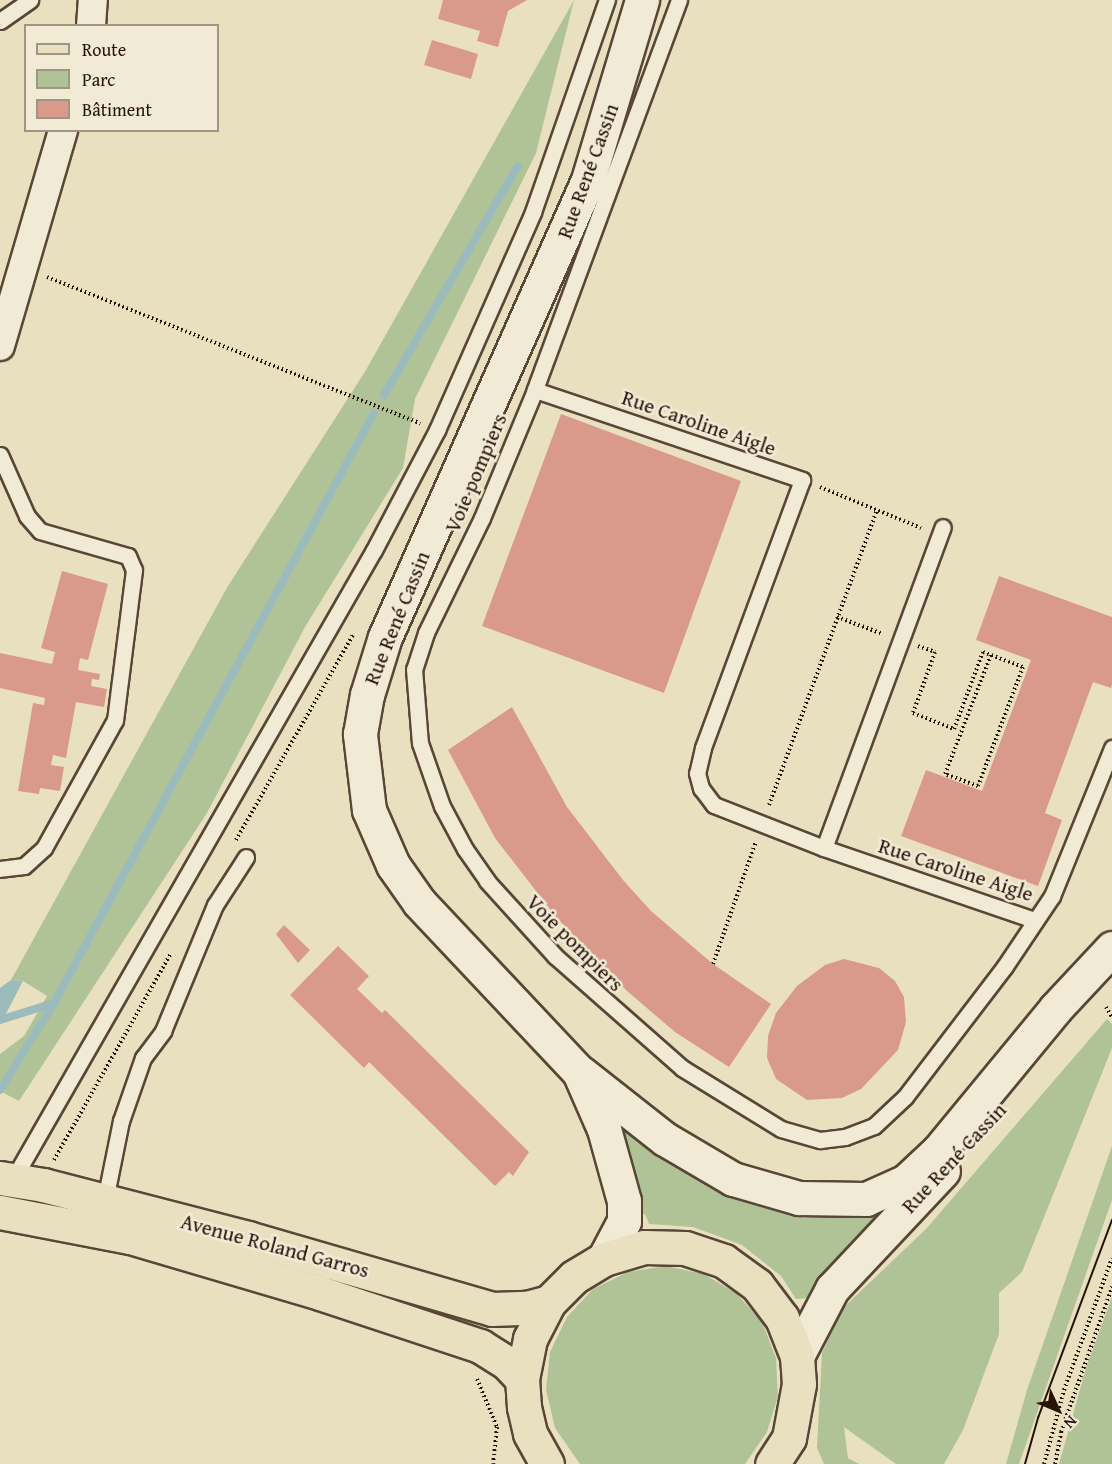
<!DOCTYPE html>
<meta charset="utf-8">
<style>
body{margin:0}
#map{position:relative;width:1112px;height:1464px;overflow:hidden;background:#e9e0c0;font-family:"Gentium Book Plus",serif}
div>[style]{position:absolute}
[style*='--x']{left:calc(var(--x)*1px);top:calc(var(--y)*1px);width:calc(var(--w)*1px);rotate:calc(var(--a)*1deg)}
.green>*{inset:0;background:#b0c397}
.water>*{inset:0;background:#9bbbbc}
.stream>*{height:8px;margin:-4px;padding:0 4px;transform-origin:4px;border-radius:4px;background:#9bbbbc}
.building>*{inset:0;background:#da9a8b}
.path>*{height:4px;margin-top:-2px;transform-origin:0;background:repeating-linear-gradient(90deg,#271208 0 1.5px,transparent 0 4.5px)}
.roads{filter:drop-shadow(2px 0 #584636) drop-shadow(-2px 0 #584636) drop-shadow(0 2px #584636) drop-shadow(0 -2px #584636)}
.lane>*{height:15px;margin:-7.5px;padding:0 7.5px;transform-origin:7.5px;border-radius:7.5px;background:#f1ebd6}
.street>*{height:28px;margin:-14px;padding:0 14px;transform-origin:14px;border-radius:14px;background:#f1ebd6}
.secondary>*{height:33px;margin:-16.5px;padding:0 16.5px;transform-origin:16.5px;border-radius:16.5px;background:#f1ebd6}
.primary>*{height:33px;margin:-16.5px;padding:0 16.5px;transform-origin:16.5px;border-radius:16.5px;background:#e9e0c0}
.tram>*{height:1.5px;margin:-0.75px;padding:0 0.75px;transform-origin:0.75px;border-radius:0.75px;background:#271208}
span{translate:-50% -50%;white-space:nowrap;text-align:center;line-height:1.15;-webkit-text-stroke:5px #f1ebd6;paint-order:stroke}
.street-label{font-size:21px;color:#271208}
.legend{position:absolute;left:24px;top:24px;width:195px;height:108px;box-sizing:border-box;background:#f1ebd6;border:2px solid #a09484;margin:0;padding:8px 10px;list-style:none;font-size:18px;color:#271208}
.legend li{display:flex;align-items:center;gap:12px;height:30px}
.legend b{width:30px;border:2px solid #a09484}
.north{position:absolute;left:1028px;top:1380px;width:60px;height:60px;-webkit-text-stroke:4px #f1ebd6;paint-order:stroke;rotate:134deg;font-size:16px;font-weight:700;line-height:24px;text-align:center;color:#271208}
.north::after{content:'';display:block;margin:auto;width:21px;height:27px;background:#271208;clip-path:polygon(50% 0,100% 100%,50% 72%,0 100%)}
</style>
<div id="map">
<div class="green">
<i style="clip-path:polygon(574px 0,536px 153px,415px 399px,403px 468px,305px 627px,207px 813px,19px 1101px,0 1091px,0 1054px,24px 1036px,47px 996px,23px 981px,11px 980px,228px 586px,366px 370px)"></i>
<i style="clip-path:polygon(1107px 1019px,1112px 1024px,1112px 1048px,1022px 1272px,999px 1293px,999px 1334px,963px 1430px,944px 1464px,896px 1464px,844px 1427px,848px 1458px,859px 1464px,824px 1464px,817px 1448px,822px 1353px,843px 1308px,926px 1229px)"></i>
<i style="clip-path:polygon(619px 1123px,703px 1173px,901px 1193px,809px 1298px,796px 1299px,781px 1276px,742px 1245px,693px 1227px,649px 1224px,645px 1214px,637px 1213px)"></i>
<i style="clip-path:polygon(1112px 1146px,1112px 1200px,1019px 1464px,1006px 1464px,1027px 1390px)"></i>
<i style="clip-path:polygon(666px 1266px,704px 1274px,737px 1294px,762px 1322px,776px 1358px,778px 1396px,767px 1432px,745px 1464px,580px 1464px,555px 1428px,546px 1390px,550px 1352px,567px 1317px,593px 1289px,628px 1272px)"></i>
<i style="clip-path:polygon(1112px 1297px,1112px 1464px,1059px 1464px,1086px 1368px)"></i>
</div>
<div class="water">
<i style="clip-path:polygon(11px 980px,23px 981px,0 1025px,0 988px)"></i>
</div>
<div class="stream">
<i style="--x:384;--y:395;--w:265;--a:-59.7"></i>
<i style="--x:0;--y:1020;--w:57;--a:-17.5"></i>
<i style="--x:0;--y:1090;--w:102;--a:-58.2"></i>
<i style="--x:54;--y:1003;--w:671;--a:-61.53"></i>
</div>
<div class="building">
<i style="clip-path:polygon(443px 0,527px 0,508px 11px,498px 47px,477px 41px,480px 31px,438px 19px)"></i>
<i style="clip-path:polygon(432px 40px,478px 54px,471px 79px,424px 65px)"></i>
<i style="clip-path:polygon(561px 414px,741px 481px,664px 693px,482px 626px)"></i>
<i style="clip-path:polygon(62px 571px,108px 584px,88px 660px,80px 658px,78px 670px,100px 674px,99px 680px,92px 679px,91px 686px,107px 689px,104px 707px,76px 702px,66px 758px,53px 755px,51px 765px,64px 767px,60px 791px,40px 788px,39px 794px,18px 791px,33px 703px,44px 705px,45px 698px,0 688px,0 653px,52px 664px,55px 652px,41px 648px)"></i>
<i style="clip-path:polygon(999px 576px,1112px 617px,1112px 685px,1111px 688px,1093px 682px,1045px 813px,1062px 820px,1038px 886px,901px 836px,926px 770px,982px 791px,1031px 660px,976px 640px)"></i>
<i style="clip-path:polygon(512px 707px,567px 807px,623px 880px,651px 911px,713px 964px,771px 1004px,729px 1067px,675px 1032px,627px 991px,556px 917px,495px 838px,448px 750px)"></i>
<i style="clip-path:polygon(284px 925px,310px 950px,298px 963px,276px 934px)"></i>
<i style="clip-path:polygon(338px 946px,369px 976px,357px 989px,382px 1013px,385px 1010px,529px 1152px,513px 1176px,509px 1172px,495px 1186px,369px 1062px,364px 1068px,290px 995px)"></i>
<i style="clip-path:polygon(844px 959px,879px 968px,895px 981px,904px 997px,906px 1022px,898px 1050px,861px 1089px,842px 1098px,807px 1100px,776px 1079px,767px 1058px,768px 1036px,776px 1013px,797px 986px,825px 965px)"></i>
</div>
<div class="path">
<i style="--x:47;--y:277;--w:401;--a:21.4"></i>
<i style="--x:820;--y:487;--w:109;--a:22.1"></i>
<i style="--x:837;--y:617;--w:49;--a:20.3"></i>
<i style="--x:918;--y:646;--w:18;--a:19"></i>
<i style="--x:935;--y:652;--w:65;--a:109.8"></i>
<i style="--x:913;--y:713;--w:44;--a:21.3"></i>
<i style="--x:954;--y:729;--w:82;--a:-69.4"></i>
<i style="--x:983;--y:652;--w:43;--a:20.6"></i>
<i style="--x:1023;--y:667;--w:127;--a:110.7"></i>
<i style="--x:978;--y:786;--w:35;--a:-160"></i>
<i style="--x:945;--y:774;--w:128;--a:-68.9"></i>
<i style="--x:769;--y:805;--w:314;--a:-69.9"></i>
<i style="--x:236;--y:840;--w:236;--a:-60.3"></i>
<i style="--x:713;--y:964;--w:130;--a:-70.7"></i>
<i style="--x:1106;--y:1007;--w:12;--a:59"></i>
<i style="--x:54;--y:1160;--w:236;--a:-60.5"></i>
<i style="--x:477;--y:1379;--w:52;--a:67.4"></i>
<i style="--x:497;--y:1427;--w:37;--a:96"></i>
<i style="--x:1044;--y:1464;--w:77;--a:-74.9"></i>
<i style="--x:1064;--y:1390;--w:140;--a:-70"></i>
<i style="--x:1055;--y:1464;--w:33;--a:-79"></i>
<i style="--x:1061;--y:1432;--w:154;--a:-70.6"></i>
</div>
<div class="roads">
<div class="lane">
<i style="--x:679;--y:0;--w:416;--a:110.3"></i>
<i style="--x:535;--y:390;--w:139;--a:112.5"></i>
<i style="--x:482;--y:518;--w:128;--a:116"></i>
<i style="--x:426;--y:633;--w:38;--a:108"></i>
<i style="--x:414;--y:669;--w:74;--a:85.4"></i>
<i style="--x:420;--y:743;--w:67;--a:70.8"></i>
<i style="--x:442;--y:806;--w:49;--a:61.9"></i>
<i style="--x:465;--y:849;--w:39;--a:55"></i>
<i style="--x:487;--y:881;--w:101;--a:47.8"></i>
<i style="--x:555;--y:956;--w:169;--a:41.4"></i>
<i style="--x:682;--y:1068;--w:116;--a:31.6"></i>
<i style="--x:781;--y:1129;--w:41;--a:15.8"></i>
<i style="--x:820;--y:1140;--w:25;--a:-7"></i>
<i style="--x:845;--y:1137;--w:31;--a:-21"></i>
<i style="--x:874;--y:1126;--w:42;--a:-43.1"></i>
<i style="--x:905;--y:1097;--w:165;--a:-52.6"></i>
<i style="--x:1005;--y:966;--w:84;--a:-56.1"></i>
<i style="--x:1052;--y:896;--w:160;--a:-67.9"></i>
<i style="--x:0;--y:21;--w:37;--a:-35"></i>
<i style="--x:535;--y:390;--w:282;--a:18.6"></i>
<i style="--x:802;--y:480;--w:286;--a:110.3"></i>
<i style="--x:703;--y:748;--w:26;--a:103"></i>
<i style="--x:697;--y:773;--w:16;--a:75"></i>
<i style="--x:701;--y:788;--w:21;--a:53"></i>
<i style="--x:714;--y:805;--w:118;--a:21.4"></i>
<i style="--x:824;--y:848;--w:222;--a:18.9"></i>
<i style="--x:0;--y:455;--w:67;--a:66.1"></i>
<i style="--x:27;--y:516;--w:20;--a:49"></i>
<i style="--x:40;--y:531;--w:91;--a:15.9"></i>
<i style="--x:128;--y:556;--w:15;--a:67"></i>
<i style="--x:134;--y:570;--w:151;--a:97.2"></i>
<i style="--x:115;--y:720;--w:146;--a:119"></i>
<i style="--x:44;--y:848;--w:27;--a:138"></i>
<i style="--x:24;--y:866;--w:24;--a:173"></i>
<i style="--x:824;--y:848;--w:342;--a:-69.7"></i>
<i style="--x:12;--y:1181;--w:727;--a:-60.16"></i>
<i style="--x:374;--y:550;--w:136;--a:-62.3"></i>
<i style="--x:437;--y:430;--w:238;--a:-66.2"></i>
<i style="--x:533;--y:212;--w:225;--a:-70.8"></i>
<i style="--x:105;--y:1200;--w:81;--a:-78.6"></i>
<i style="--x:121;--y:1121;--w:67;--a:-70.8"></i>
<i style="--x:143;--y:1058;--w:34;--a:-53"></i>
<i style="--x:163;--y:1031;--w:136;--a:-67.6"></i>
<i style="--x:215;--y:905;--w:57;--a:-57.1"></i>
</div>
<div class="street">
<i style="--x:91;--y:26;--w:26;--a:-86"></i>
<i style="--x:0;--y:346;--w:225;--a:-73.7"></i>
</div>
<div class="secondary">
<i style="--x:581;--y:1073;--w:107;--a:38.2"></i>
<i style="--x:665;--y:1139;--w:79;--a:30.5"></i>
<i style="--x:733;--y:1179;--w:69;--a:16.1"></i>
<i style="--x:799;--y:1198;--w:67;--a:0.9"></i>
<i style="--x:866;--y:1199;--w:44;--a:-24.2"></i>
<i style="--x:906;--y:1181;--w:45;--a:-43.2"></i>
<i style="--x:939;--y:1150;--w:184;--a:-50.5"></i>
<i style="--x:1056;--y:1008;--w:82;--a:-47"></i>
<i style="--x:604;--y:1259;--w:43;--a:-62.2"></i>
<i style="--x:624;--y:1221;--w:20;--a:-90"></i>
<i style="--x:624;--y:1201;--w:75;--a:-105.5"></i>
<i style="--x:604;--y:1129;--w:62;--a:-113.7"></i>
<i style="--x:579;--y:1072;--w:233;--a:-133.3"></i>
<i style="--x:419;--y:902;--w:45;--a:-125.1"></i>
<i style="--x:393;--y:865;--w:60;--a:-113.6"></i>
<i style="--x:369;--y:810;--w:77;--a:-96.8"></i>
<i style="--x:360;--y:734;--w:40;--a:-80"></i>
<i style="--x:367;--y:695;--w:61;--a:-72.8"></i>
<i style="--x:385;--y:637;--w:500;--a:-66.05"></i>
<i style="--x:588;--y:180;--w:188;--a:-73.3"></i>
<i style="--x:797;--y:1356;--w:76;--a:-62.4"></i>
<i style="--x:832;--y:1289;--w:162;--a:-46.8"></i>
</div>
<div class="primary">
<i style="--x:0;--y:1178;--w:44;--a:9.2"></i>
<i style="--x:43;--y:1185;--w:212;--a:14.5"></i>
<i style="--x:248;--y:1238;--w:254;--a:16.2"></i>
<i style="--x:492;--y:1309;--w:35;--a:-2"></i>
<i style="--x:527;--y:1308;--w:23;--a:-15"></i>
<i style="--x:0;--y:1212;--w:132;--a:10.9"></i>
<i style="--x:130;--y:1237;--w:198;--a:16.4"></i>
<i style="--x:320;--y:1293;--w:169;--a:18.3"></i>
<i style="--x:480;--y:1346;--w:32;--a:32"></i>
<i style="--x:507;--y:1363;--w:22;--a:47"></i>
<i style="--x:547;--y:1464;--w:35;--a:-119"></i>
<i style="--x:530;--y:1433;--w:27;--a:-103"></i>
<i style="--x:524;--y:1407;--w:28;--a:-94"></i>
<i style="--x:522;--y:1379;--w:41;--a:-78.7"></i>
<i style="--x:530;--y:1339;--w:42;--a:-62.8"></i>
<i style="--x:549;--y:1302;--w:35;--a:-45"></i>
<i style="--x:574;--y:1277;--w:35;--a:-31"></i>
<i style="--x:604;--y:1259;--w:42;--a:-16.7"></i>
<i style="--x:644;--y:1247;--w:41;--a:1.4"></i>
<i style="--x:685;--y:1248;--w:41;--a:18.4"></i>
<i style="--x:724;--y:1261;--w:41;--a:36"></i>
<i style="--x:757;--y:1285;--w:41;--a:52.9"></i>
<i style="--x:782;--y:1318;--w:41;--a:68.5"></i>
<i style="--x:797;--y:1356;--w:28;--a:86"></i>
<i style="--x:799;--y:1384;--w:55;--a:100.5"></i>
<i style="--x:789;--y:1438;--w:31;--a:123"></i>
</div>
</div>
<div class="tram">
<i style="--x:1025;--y:1464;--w:48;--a:-74.2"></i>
<i style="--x:1038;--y:1418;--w:211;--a:-69.5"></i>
</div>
<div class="street-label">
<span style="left:588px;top:171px;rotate:-70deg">Rue René Cassin</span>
<span style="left:699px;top:423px;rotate:19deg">Rue Caroline Aigle</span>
<span style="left:476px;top:473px;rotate:-67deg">Voie pompiers</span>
<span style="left:397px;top:618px;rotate:-68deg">Rue René Cassin</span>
<span style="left:956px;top:870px;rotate:18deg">Rue Caroline Aigle</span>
<span style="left:575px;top:943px;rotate:45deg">Voie pompiers</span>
<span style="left:954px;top:1158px;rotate:-47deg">Rue René Cassin</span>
<span style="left:275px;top:1246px;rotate:15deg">Avenue Roland Garros</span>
</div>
<ul class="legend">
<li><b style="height:8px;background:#e9e0c0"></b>Route</li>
<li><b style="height:16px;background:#b0c397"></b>Parc</li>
<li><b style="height:16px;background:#da9a8b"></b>Bâtiment</li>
</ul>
<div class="north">N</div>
</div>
